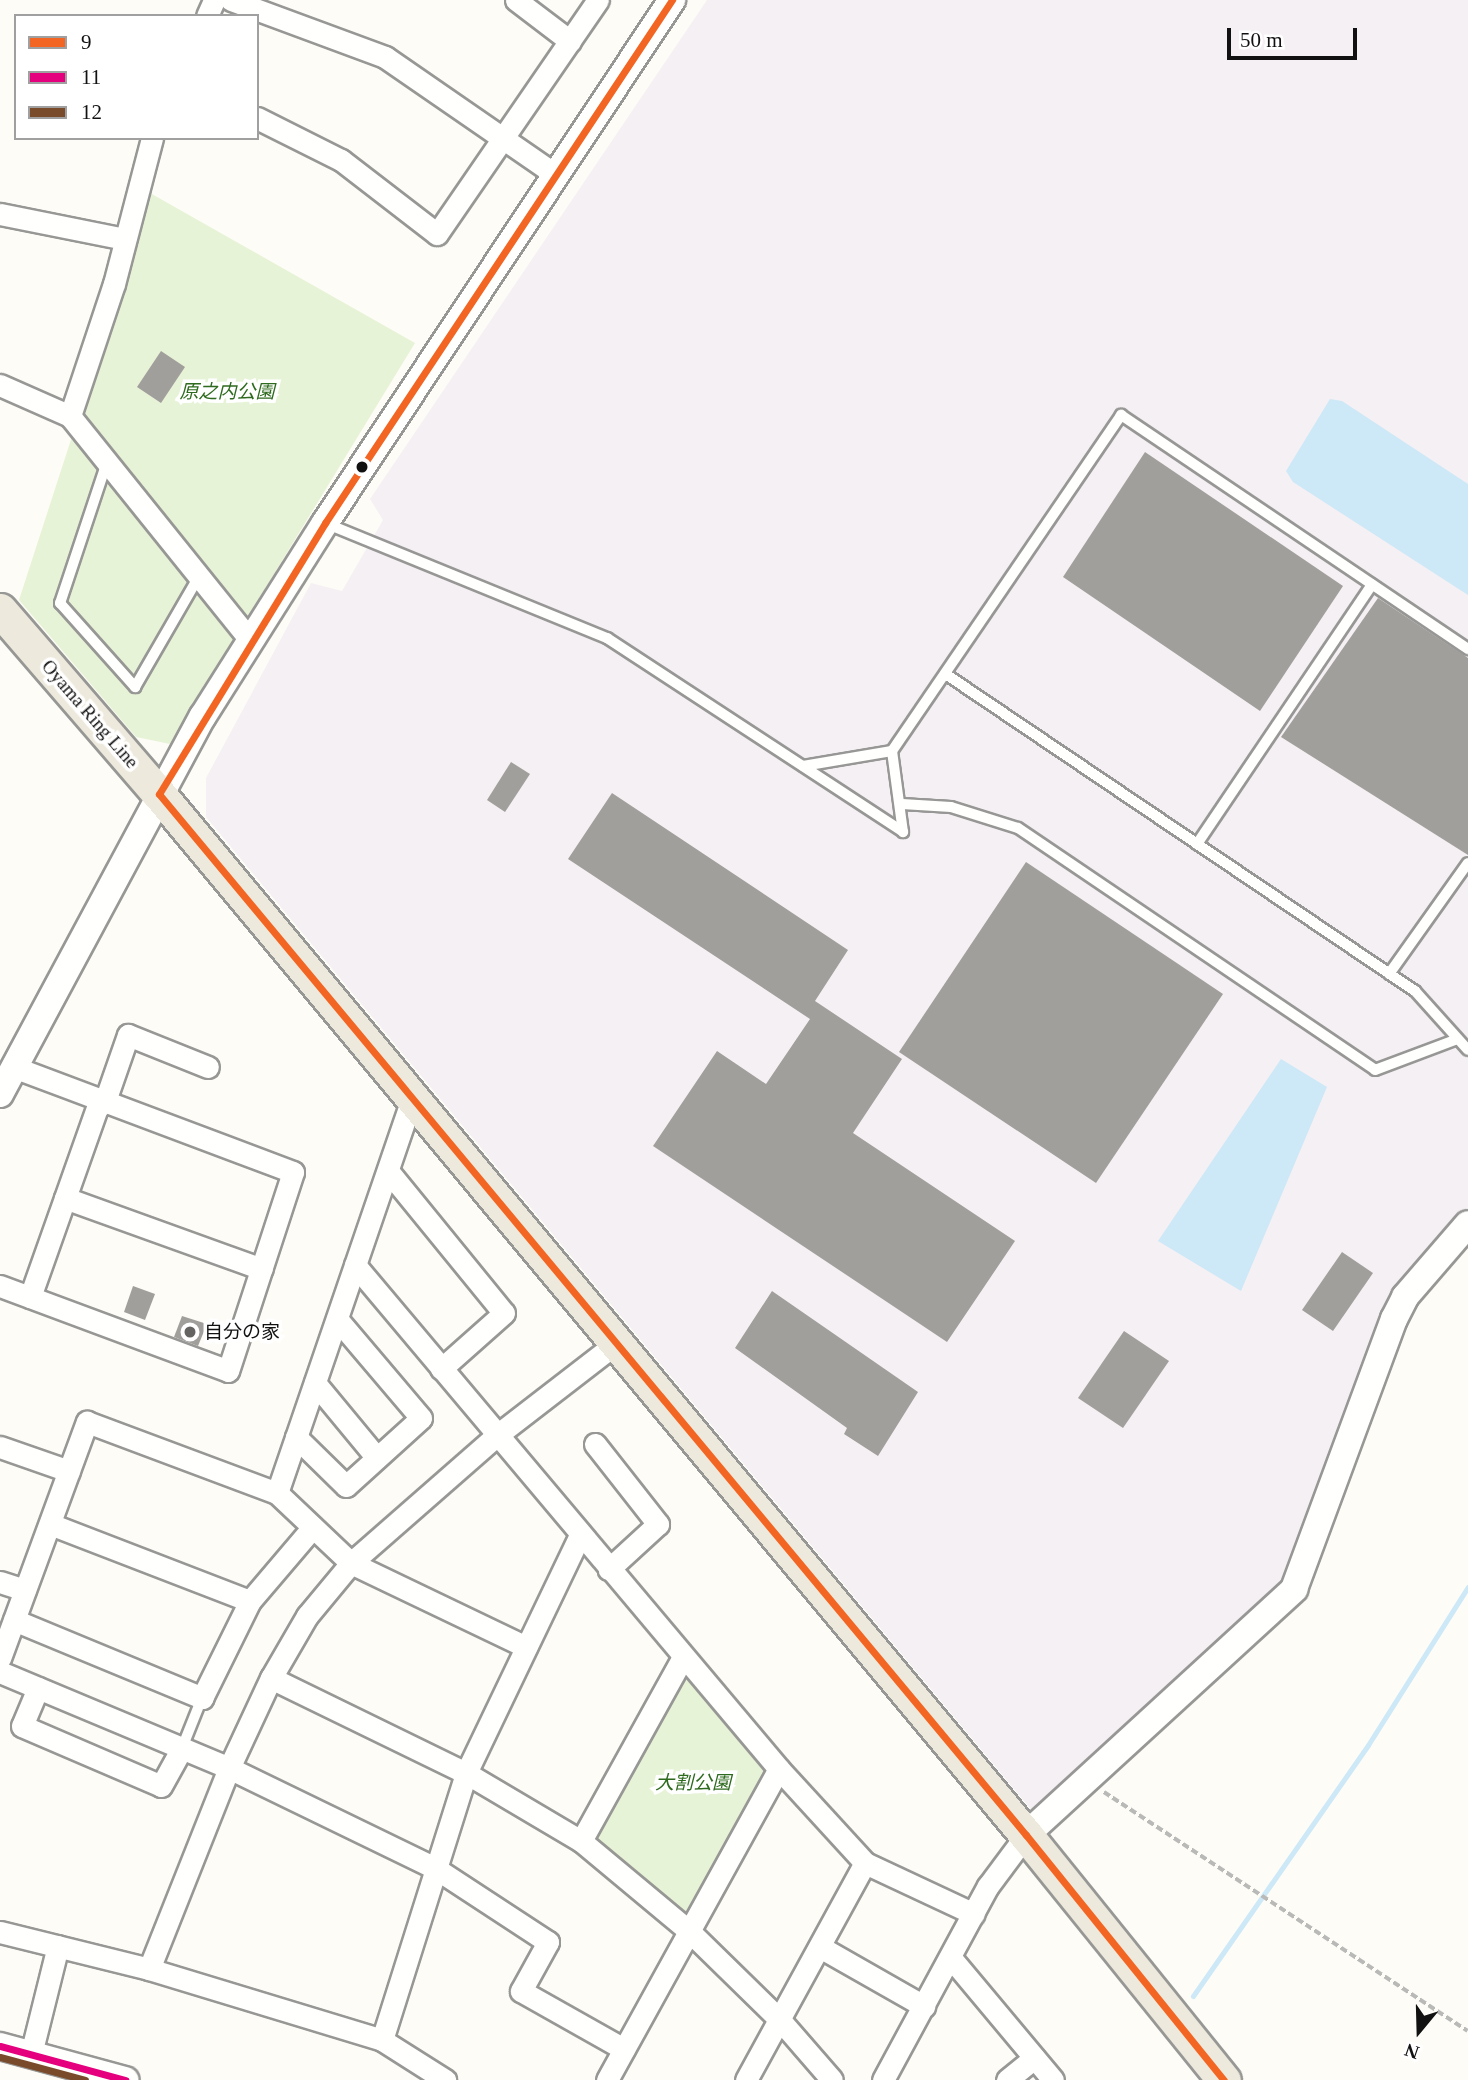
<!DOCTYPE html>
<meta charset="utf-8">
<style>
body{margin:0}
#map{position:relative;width:1468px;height:2080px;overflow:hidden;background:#fdfcf7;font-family:"Times New Roman","Noto Sans JP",serif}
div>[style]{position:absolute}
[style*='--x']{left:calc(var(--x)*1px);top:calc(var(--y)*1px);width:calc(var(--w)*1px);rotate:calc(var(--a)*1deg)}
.industrial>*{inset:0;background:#f5f0f3}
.green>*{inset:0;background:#e7f3d7}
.water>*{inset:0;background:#cde8f7}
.stream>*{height:5px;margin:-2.5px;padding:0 2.5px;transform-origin:2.5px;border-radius:2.5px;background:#cde8f7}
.building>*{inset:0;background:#a19f9c}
.path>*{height:3.5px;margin-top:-1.75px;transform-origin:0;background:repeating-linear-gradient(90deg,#b9b9b8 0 7px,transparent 0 10.5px)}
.roads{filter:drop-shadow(2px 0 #979795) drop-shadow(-2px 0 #979795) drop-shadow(0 2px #979795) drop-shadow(0 -2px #979795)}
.service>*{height:10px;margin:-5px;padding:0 5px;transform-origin:5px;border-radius:5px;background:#fffffe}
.minor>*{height:21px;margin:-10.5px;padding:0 10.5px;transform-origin:10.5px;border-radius:10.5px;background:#fffffe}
.tertiary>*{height:26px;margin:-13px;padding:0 13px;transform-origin:13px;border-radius:13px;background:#fffffe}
.primary>*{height:33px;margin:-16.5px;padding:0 16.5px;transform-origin:16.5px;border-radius:16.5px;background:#ede9dc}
.bus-1>*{height:7px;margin:-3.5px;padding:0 3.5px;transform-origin:3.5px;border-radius:3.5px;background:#f26522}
.bus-2>*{height:7px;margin:-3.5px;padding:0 3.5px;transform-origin:3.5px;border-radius:3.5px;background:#e5007d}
.bus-3>*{height:7px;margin:-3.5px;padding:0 3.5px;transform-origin:3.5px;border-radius:3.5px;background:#7a4b2a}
.dots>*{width:19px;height:19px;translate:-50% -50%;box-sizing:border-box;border:4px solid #fff;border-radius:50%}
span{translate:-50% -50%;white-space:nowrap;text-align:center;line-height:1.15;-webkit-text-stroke:7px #fff;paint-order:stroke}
.park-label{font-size:19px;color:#2f6b1f;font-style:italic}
.street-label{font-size:19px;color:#111}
.poi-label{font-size:19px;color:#111}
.left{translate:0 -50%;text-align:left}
.legend{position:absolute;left:14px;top:14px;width:245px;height:126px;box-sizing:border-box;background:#fff;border:2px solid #a0a0a0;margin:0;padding:9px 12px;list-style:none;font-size:21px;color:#111}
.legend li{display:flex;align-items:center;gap:14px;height:35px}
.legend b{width:35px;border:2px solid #a0a0a0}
.north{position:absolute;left:1384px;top:1996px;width:70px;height:70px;-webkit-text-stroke:5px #fff;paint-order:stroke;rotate:199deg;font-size:19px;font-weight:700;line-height:28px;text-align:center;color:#111}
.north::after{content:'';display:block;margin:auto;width:24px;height:32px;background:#111;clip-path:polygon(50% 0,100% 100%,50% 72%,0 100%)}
.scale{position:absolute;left:1227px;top:28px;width:130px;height:32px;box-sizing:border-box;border:4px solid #111;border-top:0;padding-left:9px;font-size:21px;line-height:24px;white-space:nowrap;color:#111;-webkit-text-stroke:5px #fff;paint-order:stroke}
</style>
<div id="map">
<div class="industrial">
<i style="clip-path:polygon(707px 0,1468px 0,1468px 1207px,1452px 1225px,1286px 1580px,1034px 1813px,206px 817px,206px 778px,311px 583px,342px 591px,383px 520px,370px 499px)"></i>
</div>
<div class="green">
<i style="clip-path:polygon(143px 189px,415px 343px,170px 744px,136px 737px,19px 600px,78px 418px)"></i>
<i style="clip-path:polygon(683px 1665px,775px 1769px,688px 1924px,588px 1840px)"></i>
</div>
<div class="water">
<i style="clip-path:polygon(1330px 399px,1342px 401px,1468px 484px,1468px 595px,1293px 482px,1286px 471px)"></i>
<i style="clip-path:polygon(1281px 1059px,1327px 1087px,1241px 1291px,1158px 1241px)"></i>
</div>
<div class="stream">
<i style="--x:1193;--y:1996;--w:306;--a:-55.1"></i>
<i style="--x:1368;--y:1745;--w:187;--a:-57.7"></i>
</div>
<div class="building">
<i style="clip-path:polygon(161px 351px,185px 367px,161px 403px,137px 387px)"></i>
<i style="clip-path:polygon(1145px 452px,1343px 586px,1260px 711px,1063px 577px)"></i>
<i style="clip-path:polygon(1378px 598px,1468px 658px,1468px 855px,1281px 737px)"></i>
<i style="clip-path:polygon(511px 762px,530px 774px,505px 812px,487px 800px)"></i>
<i style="clip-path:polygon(612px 793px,848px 950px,815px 1001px,902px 1059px,853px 1133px,1015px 1241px,947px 1342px,653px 1146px,717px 1051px,766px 1084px,810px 1019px,568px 859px)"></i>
<i style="clip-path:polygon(1026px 862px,1223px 994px,1096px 1183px,899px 1052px)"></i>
<i style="clip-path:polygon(1342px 1252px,1373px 1273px,1333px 1331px,1302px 1310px)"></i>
<i style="clip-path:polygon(133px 1286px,155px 1294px,145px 1320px,124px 1312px)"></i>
<i style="clip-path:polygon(772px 1291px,918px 1392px,878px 1456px,844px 1434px,847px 1428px,735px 1348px)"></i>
<i style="clip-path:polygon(182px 1316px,207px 1324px,198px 1346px,174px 1337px)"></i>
<i style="clip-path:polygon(1124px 1331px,1169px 1361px,1123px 1428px,1078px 1398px)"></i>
</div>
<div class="path">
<i style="--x:1104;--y:1792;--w:435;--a:33.3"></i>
</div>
<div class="roads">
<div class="service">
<i style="--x:107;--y:462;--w:149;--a:108.4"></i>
<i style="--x:60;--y:603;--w:113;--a:48.2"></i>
<i style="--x:135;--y:687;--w:128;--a:-60"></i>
<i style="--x:325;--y:523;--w:305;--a:22.2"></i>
<i style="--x:607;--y:638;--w:354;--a:33.2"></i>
<i style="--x:947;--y:675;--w:565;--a:34.03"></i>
<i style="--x:1415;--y:991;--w:79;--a:48.1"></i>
<i style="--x:892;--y:751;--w:82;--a:82.3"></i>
<i style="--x:803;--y:766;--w:90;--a:-9.6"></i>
<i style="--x:892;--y:751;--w:407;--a:-55.7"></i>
<i style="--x:1121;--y:415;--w:419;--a:34"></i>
<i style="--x:902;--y:804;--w:49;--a:3.5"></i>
<i style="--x:951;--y:807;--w:70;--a:17.4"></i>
<i style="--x:1018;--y:828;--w:431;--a:34.1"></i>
<i style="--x:1375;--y:1070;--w:85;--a:-20.6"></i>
<i style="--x:1197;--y:844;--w:313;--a:-56"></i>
<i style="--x:1389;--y:974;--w:136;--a:-54.6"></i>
<i style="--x:182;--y:1748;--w:54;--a:-68.2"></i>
</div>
<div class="minor">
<i style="--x:231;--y:0;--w:164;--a:20.3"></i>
<i style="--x:385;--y:57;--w:208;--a:34.6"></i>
<i style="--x:516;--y:0;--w:68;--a:37.2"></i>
<i style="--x:207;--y:16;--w:17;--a:-66"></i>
<i style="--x:257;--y:118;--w:94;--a:26.6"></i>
<i style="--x:341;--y:160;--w:121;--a:37.6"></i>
<i style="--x:437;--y:234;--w:284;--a:-55.5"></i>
<i style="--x:0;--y:214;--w:127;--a:11.3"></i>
<i style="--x:0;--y:385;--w:77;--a:23.9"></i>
<i style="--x:70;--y:416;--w:287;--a:51.2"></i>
<i style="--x:70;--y:416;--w:139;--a:-71.6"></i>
<i style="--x:114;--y:284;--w:151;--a:-75.4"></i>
<i style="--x:388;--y:1171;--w:183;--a:50.8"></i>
<i style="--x:504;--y:1313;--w:84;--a:138.4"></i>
<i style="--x:65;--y:1198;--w:209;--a:19.8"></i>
<i style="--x:355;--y:1265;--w:659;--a:49.93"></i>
<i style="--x:779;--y:1769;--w:127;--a:47.5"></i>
<i style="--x:865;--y:1863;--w:120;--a:25.1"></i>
<i style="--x:0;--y:1286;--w:243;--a:20.4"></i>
<i style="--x:228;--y:1371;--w:209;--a:-71.9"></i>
<i style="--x:293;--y:1172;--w:299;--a:-159.4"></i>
<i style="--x:30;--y:1297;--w:201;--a:-70.5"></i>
<i style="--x:97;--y:1108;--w:11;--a:-41"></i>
<i style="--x:105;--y:1101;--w:70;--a:-70.8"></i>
<i style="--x:128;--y:1035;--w:86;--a:21.8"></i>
<i style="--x:315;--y:1383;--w:97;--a:50.4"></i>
<i style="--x:296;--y:1437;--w:70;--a:44.4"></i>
<i style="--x:346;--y:1486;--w:101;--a:-42.2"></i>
<i style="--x:421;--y:1418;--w:130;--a:-130.3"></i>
<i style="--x:595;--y:1444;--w:102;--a:51.8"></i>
<i style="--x:658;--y:1524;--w:67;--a:137.4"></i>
<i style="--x:0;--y:1447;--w:73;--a:19.2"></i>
<i style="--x:277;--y:1493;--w:414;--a:-71.1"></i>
<i style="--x:50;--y:1524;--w:214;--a:21.1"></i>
<i style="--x:0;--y:1582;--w:26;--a:18"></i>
<i style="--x:14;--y:1620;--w:204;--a:22.5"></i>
<i style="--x:202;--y:1698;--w:108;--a:-63.7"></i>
<i style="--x:250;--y:1601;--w:97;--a:-49.6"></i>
<i style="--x:0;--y:1658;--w:252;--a:-69.8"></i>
<i style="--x:87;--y:1422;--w:203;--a:20.5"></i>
<i style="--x:277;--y:1493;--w:102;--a:43.4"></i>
<i style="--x:351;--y:1563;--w:194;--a:25.6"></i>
<i style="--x:0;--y:1672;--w:248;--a:22.7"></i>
<i style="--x:229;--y:1768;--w:229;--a:25.9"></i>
<i style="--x:435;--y:1868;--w:135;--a:33.2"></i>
<i style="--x:548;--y:1942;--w:56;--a:118.9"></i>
<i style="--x:521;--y:1991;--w:118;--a:29.4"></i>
<i style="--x:271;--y:1678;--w:217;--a:26"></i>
<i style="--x:466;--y:1773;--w:134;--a:30.6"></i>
<i style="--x:581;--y:1841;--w:141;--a:39.8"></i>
<i style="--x:689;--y:1931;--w:127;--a:44.4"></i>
<i style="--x:780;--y:2020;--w:79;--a:49.1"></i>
<i style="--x:38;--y:1688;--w:41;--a:112.8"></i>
<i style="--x:22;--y:1726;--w:151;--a:23.3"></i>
<i style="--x:161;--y:1786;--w:43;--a:-61.1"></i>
<i style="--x:581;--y:1841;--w:210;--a:-61"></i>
<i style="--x:0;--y:1932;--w:154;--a:13.9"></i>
<i style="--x:149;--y:1969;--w:244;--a:16.9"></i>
<i style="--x:382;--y:2040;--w:75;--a:32.4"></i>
<i style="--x:820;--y:1947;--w:120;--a:29.6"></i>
<i style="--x:951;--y:1958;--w:159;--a:50.1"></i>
<i style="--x:149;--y:1969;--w:216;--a:-68.3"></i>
<i style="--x:229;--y:1768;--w:99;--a:-65"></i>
<i style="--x:271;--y:1678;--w:72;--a:-59.9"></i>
<i style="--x:307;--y:1616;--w:69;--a:-50.3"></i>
<i style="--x:351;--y:1563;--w:193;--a:-41.2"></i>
<i style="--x:496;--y:1436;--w:150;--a:-37.7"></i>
<i style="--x:382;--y:2040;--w:280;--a:-72.5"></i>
<i style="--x:466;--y:1773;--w:264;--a:-64.4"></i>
<i style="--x:31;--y:2054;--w:111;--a:-76"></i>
<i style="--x:607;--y:2080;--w:355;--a:-61.1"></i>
<i style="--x:746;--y:2080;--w:247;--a:-61.3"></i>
<i style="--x:883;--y:2080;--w:221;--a:-61.6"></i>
<i style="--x:988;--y:1886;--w:64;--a:-53.3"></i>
<i style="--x:1007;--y:2080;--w:35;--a:-39"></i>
</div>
<div class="tertiary">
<i style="--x:0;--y:1094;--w:429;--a:-61.8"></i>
<i style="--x:203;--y:716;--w:228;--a:-57.7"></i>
<i style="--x:325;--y:523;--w:628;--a:-56.44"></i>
<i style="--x:1026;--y:1835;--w:364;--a:-42.5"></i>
<i style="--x:1294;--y:1589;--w:288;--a:-69.7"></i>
<i style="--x:1394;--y:1319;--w:25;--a:-63"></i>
<i style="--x:1405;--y:1297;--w:96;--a:-49.2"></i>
<i style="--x:0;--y:2046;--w:130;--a:15.2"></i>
</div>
<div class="primary">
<i style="--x:0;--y:610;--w:243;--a:49.2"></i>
<i style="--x:159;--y:794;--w:1355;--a:50.21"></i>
<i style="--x:1026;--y:1835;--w:315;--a:51.1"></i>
</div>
</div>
<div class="bus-1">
<i style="--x:159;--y:794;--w:1355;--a:50.21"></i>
<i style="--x:1026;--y:1835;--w:315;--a:51.1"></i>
<i style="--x:159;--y:794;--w:318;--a:-58.5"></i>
<i style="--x:325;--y:523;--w:628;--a:-56.44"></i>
</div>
<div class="bus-2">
<i style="--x:0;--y:2046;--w:130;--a:15.2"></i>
</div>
<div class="bus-3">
<i style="--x:0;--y:2057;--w:88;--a:15.1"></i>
</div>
<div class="dots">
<i style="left:362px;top:467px;background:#111"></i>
<i style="left:190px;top:1332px;background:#646362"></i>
</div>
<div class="park-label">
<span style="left:227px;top:392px">原之内公園</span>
<span style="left:693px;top:1783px">大割公園</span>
</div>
<div class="street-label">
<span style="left:90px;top:714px;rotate:49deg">Oyama Ring Line</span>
</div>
<div class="poi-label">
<span class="left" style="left:204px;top:1332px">自分の家</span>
</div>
<ul class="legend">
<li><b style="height:9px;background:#f26522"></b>9</li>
<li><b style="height:9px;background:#e5007d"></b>11</li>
<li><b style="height:9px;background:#7a4b2a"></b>12</li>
</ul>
<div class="north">N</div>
<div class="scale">50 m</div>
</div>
